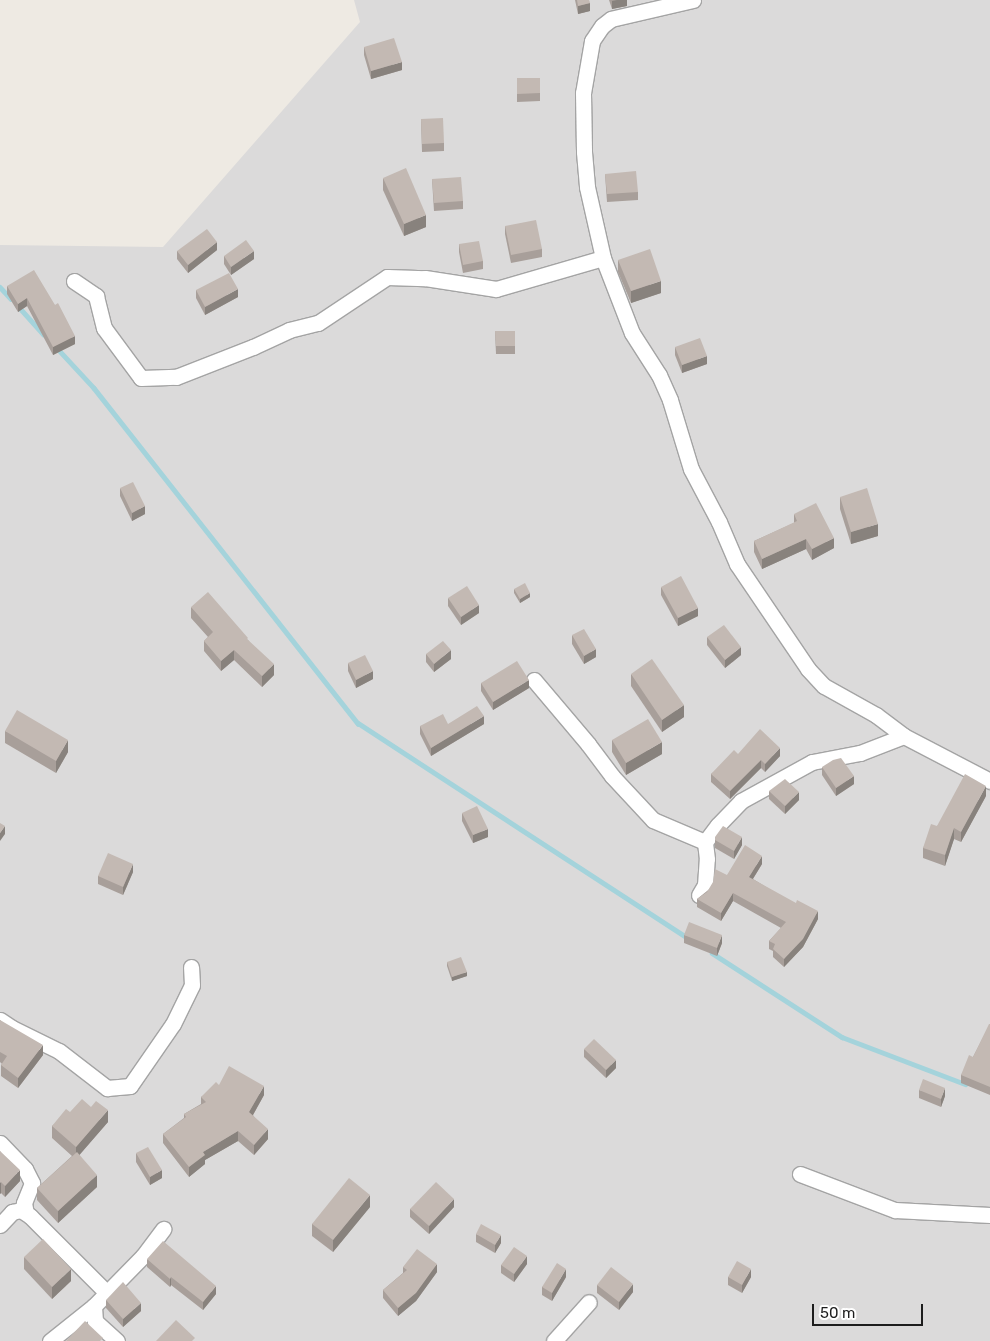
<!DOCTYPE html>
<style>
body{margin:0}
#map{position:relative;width:990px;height:1341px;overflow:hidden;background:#eeeae3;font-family:Rubik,sans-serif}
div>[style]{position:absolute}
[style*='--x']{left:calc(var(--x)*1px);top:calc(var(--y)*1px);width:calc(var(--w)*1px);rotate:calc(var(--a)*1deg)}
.residential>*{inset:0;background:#dbdada}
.stream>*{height:4.5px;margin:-2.25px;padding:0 2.25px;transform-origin:2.25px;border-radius:2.25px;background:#a4d3db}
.roads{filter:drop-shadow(1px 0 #a4a4a4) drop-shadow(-1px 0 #a4a4a4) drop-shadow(0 1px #a4a4a4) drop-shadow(0 -1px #a4a4a4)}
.minor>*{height:15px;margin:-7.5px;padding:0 7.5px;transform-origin:7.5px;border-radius:7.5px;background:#fff}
.wall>*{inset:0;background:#a89f9a}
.shaded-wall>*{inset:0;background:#88827d}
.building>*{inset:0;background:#c3b9b3}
span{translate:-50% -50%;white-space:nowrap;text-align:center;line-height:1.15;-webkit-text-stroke:4px #fff;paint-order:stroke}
.scale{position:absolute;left:812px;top:1304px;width:111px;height:22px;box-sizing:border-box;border:2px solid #1d1d1d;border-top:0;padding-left:6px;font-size:15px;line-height:18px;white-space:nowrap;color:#1d1d1d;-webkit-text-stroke:4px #fff;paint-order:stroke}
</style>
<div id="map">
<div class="residential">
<i style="clip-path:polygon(354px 0,990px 0,990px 1341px,0 1341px,0 245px,163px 247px,360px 22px)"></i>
</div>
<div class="stream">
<i style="--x:0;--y:287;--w:16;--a:47"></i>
<i style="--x:18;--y:306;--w:38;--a:48"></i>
<i style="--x:57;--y:348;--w:54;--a:47.2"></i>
<i style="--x:94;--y:388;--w:427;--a:51.8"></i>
<i style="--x:358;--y:723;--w:394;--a:33.1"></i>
<i style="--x:712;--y:953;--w:155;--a:32.9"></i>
<i style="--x:842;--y:1037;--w:132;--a:20.9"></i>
</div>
<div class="roads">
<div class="minor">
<i style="--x:693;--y:0;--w:84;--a:167"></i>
<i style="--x:611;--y:19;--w:11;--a:142"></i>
<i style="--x:602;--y:26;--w:18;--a:124"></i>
<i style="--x:592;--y:41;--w:53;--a:99.8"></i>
<i style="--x:583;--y:93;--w:59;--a:89"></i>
<i style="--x:584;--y:152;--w:35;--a:85"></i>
<i style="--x:587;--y:187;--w:73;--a:77.3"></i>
<i style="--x:603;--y:258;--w:80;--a:68.9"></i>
<i style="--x:632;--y:333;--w:50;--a:57.3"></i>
<i style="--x:659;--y:375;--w:27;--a:66"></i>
<i style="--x:670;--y:400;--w:72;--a:73.1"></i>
<i style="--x:691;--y:469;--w:60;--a:62.2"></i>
<i style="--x:719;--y:522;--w:46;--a:66.8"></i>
<i style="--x:737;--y:564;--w:127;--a:55.9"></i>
<i style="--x:808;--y:669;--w:23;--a:47"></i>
<i style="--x:824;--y:686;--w:60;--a:29.1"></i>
<i style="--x:876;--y:715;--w:35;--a:37"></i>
<i style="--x:904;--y:736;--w:97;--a:27.6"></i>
<i style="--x:74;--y:281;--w:27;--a:34"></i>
<i style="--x:96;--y:296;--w:33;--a:76"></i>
<i style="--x:104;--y:328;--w:62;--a:53.5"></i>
<i style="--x:141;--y:378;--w:35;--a:-2"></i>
<i style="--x:176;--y:377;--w:83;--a:-21.3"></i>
<i style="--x:253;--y:347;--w:40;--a:-25"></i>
<i style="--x:289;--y:330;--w:30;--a:-14"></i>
<i style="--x:318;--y:323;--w:83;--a:-33.7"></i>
<i style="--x:387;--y:277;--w:38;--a:2"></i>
<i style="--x:425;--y:278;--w:72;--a:8.8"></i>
<i style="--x:496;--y:289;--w:111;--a:-16.2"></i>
<i style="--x:534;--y:680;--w:84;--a:49.8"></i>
<i style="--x:588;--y:744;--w:40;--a:53"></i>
<i style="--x:612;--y:776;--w:60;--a:47"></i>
<i style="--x:653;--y:820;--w:56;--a:22.9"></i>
<i style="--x:699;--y:895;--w:12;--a:-59"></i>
<i style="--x:705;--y:885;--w:26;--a:-86"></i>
<i style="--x:707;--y:859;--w:17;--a:-97"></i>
<i style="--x:705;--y:842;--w:21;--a:-53"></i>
<i style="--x:718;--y:825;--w:33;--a:-46"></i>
<i style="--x:741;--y:801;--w:81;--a:-28.8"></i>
<i style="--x:812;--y:762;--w:49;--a:-10.6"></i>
<i style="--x:860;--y:753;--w:47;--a:-21.1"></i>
<i style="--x:0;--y:1020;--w:14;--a:34"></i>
<i style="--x:12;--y:1028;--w:52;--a:26.1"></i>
<i style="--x:59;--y:1051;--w:61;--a:37.6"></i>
<i style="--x:107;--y:1088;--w:23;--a:-5"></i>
<i style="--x:130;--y:1086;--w:75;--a:-55.3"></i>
<i style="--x:173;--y:1024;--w:43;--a:-64"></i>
<i style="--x:192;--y:985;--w:18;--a:-93"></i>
<i style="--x:0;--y:1143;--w:36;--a:46"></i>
<i style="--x:25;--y:1169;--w:16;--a:63"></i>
<i style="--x:32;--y:1183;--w:22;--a:112"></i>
<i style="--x:24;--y:1203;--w:10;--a:79"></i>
<i style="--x:800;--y:1174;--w:102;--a:20.8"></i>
<i style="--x:895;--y:1210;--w:95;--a:3"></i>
<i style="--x:0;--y:1225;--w:18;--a:-47"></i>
<i style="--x:12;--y:1212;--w:9;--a:-13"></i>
<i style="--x:21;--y:1210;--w:11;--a:34"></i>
<i style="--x:30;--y:1216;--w:107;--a:45"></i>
<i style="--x:50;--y:1341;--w:56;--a:-38.5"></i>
<i style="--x:117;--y:1341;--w:30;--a:-138"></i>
<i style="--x:95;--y:1321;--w:15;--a:-94"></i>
<i style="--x:94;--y:1306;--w:70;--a:-45.6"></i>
<i style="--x:143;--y:1256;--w:34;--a:-53"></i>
<i style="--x:554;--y:1341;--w:52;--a:-48.1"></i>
</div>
</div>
<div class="wall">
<i style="clip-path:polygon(575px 0,589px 0,590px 11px,578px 14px)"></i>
<i style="clip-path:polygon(609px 0,627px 0,627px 6px,612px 9px)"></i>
<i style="clip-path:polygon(364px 47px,402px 70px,371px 79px,364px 55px)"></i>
<i style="clip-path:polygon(517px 78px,540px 78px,540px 101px,517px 102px)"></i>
<i style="clip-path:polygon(421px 119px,444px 143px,444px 151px,422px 152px)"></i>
<i style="clip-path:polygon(605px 174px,638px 192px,638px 200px,607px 202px)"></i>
<i style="clip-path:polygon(383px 178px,426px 227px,404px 236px,383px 190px)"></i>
<i style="clip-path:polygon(432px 179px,463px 201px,463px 209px,434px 211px)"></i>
<i style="clip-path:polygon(505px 226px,542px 249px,542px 257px,511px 263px,505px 234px)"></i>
<i style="clip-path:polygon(459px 244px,483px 261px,483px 269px,463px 273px,459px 252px)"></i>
<i style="clip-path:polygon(217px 250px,188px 273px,177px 259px,177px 251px)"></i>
<i style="clip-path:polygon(224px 256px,254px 259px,231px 275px,224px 264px)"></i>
<i style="clip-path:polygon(618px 260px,661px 293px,631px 303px,618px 272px)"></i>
<i style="clip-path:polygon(7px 286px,55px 305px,75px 344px,53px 355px,27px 306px,18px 312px,7px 294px)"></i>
<i style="clip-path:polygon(196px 290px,238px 297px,205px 315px,196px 298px)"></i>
<i style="clip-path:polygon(495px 331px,515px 331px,515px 354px,496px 354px)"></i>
<i style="clip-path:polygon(675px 347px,707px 364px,682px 373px,675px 355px)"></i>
<i style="clip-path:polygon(120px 488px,145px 514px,132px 521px,120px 496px)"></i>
<i style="clip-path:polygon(840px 497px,878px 536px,851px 544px,840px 509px)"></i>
<i style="clip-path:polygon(794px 514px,834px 548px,812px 560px,806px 549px,762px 569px,754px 552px,754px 541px,794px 523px)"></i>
<i style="clip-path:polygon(661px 587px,698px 616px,678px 626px,661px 595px)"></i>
<i style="clip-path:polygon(514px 589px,530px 597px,520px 603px,514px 593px)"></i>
<i style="clip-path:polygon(448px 598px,479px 613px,461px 625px,448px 606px)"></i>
<i style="clip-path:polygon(191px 607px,248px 640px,274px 675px,262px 687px,234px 660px,221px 671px,204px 651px,204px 641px,208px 637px,191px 618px)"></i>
<i style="clip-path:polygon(572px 635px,596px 657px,584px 664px,572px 644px)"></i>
<i style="clip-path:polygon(707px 637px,741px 655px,725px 668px,707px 645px)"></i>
<i style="clip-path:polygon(426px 654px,451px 659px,434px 672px,426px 662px)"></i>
<i style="clip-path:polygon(348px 663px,373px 679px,356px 688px,348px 671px)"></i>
<i style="clip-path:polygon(631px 674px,684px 717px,662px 732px,631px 686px)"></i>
<i style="clip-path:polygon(481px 683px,529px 688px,493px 710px,481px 691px)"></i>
<i style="clip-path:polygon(448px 724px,484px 724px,431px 756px,420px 734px,420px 726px)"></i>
<i style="clip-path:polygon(5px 731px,68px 752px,56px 773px,5px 743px)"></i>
<i style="clip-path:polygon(612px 740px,662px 754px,626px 775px,612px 752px)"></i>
<i style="clip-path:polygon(738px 754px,780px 756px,765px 772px,761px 768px,730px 799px,711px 782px,711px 774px)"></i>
<i style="clip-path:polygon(822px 767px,854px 784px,836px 796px,822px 775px)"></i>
<i style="clip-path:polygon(769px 791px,799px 800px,785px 814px,769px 799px)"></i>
<i style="clip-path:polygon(986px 796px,961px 842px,954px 839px,945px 866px,923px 858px,923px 848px,937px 826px)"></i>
<i style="clip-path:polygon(462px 813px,488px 837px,473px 843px,462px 821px)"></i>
<i style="clip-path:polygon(715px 837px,742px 845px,734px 859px,715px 848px)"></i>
<i style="clip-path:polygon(762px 864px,753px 879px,818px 919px,803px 947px,784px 967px,773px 957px,773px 951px,769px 949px,769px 941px,781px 928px,733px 901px,721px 921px,697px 907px,697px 899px,727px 875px)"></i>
<i style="clip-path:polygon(133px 872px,123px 895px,98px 884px,98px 876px)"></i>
<i style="clip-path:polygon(684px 935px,722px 943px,717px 956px,684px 943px)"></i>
<i style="clip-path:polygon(447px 962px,467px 976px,452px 981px,447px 966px)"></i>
<i style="clip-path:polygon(0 1020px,43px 1055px,18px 1088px,1px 1076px,1px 1065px,2px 1064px,0 1062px)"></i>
<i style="clip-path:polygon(990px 1024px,990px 1095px,961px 1083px,961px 1075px,973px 1057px)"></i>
<i style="clip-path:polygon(584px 1049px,616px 1068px,606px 1078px,584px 1057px)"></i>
<i style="clip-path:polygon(219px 1085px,264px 1095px,253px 1115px,268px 1139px,254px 1155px,238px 1141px,205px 1160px,205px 1164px,189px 1177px,163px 1143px,163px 1134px,184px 1118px,184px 1114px,201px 1104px,201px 1097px)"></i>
<i style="clip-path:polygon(919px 1090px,945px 1096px,941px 1107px,919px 1098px)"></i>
<i style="clip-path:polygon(70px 1112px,108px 1122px,79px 1155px,97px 1187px,58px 1223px,37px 1200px,37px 1188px,72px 1156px,52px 1138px,52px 1126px)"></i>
<i style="clip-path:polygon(0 1151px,20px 1181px,5px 1197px,1px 1193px,0 1194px)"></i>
<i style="clip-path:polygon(136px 1153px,162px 1178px,150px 1185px,136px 1162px)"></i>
<i style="clip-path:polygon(370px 1207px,333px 1252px,312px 1236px,312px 1224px)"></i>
<i style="clip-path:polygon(454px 1207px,429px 1234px,410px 1217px,410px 1209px)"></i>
<i style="clip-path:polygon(476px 1234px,501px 1243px,495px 1253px,476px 1242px)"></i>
<i style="clip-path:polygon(24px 1257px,71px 1281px,52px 1299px,24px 1269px)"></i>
<i style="clip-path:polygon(147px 1259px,216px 1294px,203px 1310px,171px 1285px,170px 1287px,147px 1267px)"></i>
<i style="clip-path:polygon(527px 1264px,514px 1282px,501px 1273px,501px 1265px)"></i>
<i style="clip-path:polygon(403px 1267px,437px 1272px,416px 1301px,398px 1316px,383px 1298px,383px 1290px,403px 1273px)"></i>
<i style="clip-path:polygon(566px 1277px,552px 1301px,542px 1295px,542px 1287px)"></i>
<i style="clip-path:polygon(728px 1277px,751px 1277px,742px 1293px,728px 1285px)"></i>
<i style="clip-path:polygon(597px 1285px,633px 1292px,619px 1310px,597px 1293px)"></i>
<i style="clip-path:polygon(106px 1300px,141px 1311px,123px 1327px,106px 1308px)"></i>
</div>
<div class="shaded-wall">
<i style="clip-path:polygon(617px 0,627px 0,627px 6px,612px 9px,612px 1px)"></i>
<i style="clip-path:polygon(590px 3px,590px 11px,578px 14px,578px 6px)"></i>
<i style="clip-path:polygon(402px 62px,402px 70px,371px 79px,371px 71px)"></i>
<i style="clip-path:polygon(426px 215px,426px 227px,404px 236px,404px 224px)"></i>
<i style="clip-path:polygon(217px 242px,217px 250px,188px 273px,188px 265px)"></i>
<i style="clip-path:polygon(254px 251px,254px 259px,231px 275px,231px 267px)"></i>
<i style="clip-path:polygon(661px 281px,661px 293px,631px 303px,631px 291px)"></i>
<i style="clip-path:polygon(238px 289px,238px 297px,205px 315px,205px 307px)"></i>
<i style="clip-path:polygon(27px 298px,27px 306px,18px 312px,18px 304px)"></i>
<i style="clip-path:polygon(75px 336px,75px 344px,53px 355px,53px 347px)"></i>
<i style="clip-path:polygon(707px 356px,707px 364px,682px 373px,682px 365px)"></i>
<i style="clip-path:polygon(145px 506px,145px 514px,132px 521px,132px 513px)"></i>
<i style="clip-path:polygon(878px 524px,878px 536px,851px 544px,851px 532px)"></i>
<i style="clip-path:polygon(834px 538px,834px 548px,812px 560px,812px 549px)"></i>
<i style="clip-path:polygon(806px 539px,806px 549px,762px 569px,762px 559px)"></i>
<i style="clip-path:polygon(530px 593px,530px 597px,520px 603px,520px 599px)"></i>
<i style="clip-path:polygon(479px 605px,479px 613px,461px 625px,461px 617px)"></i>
<i style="clip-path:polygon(698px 608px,698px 616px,678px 626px,678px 618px)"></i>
<i style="clip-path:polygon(741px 647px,741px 655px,725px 668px,725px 660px)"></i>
<i style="clip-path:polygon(596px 649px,596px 657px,584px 664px,584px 656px)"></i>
<i style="clip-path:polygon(234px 650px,234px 660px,221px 671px,221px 661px)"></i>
<i style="clip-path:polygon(451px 650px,451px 659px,434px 672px,434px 664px)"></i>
<i style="clip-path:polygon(274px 664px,274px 675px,262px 687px,262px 676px)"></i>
<i style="clip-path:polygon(373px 671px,373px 679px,356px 688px,356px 680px)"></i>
<i style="clip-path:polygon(529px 680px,529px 688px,493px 710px,493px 702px)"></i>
<i style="clip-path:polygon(684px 705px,684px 717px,662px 732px,662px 720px)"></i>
<i style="clip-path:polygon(484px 716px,484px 724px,431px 756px,431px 748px)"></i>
<i style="clip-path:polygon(68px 740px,68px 752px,56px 773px,56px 761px)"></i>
<i style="clip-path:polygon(662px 742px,662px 754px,626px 775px,626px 763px)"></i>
<i style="clip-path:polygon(780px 748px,780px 756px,765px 772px,765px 764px)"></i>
<i style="clip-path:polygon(761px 760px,761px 768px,730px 799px,730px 791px)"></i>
<i style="clip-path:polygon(854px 776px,854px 784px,836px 796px,836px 788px)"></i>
<i style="clip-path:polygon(986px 786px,986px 796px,961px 842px,961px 832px)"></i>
<i style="clip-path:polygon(799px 792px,799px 800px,785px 814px,785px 806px)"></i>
<i style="clip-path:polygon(5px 826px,5px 834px,0 841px,0 833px)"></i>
<i style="clip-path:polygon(954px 828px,954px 839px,945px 866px,945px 855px)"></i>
<i style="clip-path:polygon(488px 829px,488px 837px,473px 843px,473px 835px)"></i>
<i style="clip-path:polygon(742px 837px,742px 845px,734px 859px,734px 851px)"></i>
<i style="clip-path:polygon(762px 856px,762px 864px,749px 885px,749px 877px)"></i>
<i style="clip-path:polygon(133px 864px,133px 872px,123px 895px,123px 887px)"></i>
<i style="clip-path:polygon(733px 893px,733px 901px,721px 921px,721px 913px)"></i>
<i style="clip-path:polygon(818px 911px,818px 919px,803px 947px,784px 967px,784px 959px)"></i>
<i style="clip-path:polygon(722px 935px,722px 943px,717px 956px,717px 948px)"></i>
<i style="clip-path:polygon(467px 972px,467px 976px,452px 981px,452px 977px)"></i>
<i style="clip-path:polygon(43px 1045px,43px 1055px,18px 1088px,18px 1078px)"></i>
<i style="clip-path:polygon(616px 1060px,616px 1068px,606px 1078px,606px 1070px)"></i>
<i style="clip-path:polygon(264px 1086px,264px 1095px,249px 1122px,249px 1112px)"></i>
<i style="clip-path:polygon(945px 1088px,945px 1096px,941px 1107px,941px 1099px)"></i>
<i style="clip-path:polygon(108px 1110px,108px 1122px,76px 1159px,76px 1147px)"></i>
<i style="clip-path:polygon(268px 1129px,268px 1139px,254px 1155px,254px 1145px)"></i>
<i style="clip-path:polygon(238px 1131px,238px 1141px,205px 1160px,205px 1164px,189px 1177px,189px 1167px,203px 1152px)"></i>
<i style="clip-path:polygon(20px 1170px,20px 1181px,5px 1197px,5px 1186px)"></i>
<i style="clip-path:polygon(162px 1170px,162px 1178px,150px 1185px,150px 1177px)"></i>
<i style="clip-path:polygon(97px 1175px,97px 1187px,58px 1223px,58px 1211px)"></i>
<i style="clip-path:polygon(1px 1182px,1px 1193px,0 1194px,0 1183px)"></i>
<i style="clip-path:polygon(370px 1195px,370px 1207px,333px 1252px,333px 1240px)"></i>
<i style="clip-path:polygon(454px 1199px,454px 1207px,429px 1234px,429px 1226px)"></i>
<i style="clip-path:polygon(501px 1235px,501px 1243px,495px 1253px,495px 1245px)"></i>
<i style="clip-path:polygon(527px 1256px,527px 1264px,514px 1282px,514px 1274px)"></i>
<i style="clip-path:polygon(437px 1264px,437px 1272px,416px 1301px,398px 1316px,398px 1308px)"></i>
<i style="clip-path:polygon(71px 1269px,71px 1281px,52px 1299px,52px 1287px)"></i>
<i style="clip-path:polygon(566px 1269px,566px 1277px,552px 1301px,552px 1293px)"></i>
<i style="clip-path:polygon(751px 1269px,751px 1277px,742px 1293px,742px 1285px)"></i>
<i style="clip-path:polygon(171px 1277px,171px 1285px,170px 1287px,170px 1279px)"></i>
<i style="clip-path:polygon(633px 1284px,633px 1292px,619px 1310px,619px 1302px)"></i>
<i style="clip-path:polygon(216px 1286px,216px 1294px,203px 1310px,203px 1302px)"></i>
<i style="clip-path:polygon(141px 1303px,141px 1311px,123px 1327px,123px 1319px)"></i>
</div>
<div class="building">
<i style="clip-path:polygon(577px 0,589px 0,590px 3px,578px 6px)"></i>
<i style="clip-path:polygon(394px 38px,402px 62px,371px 71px,364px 47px)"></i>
<i style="clip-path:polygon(517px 78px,540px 78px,540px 93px,517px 94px)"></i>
<i style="clip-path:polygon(443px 118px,444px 143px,422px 144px,421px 119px)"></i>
<i style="clip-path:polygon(406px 168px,426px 215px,404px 224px,383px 178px)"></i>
<i style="clip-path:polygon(636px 171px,638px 192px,607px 194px,605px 174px)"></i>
<i style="clip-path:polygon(461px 177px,463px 201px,434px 203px,432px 179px)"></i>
<i style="clip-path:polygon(536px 220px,542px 249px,511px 255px,505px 226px)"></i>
<i style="clip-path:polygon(207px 229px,217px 242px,188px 265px,177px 251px)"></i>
<i style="clip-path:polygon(246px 240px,254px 251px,231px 267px,224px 256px)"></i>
<i style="clip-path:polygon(479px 241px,483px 261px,463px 265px,459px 244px)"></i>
<i style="clip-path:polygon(650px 249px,661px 281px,631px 291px,618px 260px)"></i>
<i style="clip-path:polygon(34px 270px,55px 305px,58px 303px,75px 336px,53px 347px,27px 298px,18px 304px,7px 286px)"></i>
<i style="clip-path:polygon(229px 273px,238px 289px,205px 307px,196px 290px)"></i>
<i style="clip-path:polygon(495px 331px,515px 331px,515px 346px,496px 346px)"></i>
<i style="clip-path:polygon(700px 338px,707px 356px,682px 365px,675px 347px)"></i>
<i style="clip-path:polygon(133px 482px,145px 506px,132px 513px,120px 488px)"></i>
<i style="clip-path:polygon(867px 488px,878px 524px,851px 532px,840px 497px)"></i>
<i style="clip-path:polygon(816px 503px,834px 538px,812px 549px,806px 539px,762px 559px,754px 541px,797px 521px,794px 514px)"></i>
<i style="clip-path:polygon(681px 576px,698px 608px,678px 618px,661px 587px)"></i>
<i style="clip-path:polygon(525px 583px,530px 593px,520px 599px,514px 589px)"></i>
<i style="clip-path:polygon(467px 586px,479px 605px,461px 617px,448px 598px)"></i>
<i style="clip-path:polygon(208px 592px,248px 638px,247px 639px,274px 664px,262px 676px,234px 650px,221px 661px,204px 641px,213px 632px,191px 607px)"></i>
<i style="clip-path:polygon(724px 625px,741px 647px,725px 660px,707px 637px)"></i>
<i style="clip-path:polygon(584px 629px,596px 649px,584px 656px,572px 635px)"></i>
<i style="clip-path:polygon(443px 641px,451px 650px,434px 664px,426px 654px)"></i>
<i style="clip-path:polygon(365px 655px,373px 671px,356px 680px,348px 663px)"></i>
<i style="clip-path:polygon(652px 659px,684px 705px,662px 720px,631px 674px)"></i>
<i style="clip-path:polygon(517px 661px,529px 680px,493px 702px,481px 683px)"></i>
<i style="clip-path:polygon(477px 706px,484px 716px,431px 748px,420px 726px,443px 714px,448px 724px)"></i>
<i style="clip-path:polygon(17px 710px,68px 740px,56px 761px,5px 731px)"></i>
<i style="clip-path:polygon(648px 719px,662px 742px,626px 763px,612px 740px)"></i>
<i style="clip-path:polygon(760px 729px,780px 748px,765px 764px,761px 760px,730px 791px,711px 774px,734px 750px,738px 754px)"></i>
<i style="clip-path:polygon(841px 758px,854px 776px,836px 788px,822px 767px,833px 760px)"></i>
<i style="clip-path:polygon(965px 774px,986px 786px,961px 832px,954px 828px,945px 855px,923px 848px,931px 824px,937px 826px)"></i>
<i style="clip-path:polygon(785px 779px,799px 792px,785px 806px,769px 791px)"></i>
<i style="clip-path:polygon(477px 806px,488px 829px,473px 835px,462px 813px)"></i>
<i style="clip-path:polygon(0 823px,5px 826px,0 833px)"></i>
<i style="clip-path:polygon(723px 826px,742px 837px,734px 851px,715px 840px,715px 837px)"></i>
<i style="clip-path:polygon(745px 845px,762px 856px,749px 877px,796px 903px,797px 900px,818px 911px,803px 939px,784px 959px,773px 949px,775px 944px,769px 941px,786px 922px,733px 893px,721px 913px,697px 899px,707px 892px,713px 882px,715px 869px,727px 875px)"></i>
<i style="clip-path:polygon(108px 853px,133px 864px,123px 887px,98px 876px)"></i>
<i style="clip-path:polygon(689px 922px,722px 935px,717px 948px,684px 935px)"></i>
<i style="clip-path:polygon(461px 957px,467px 972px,452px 977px,447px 962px)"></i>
<i style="clip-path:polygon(0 1020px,43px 1045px,18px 1078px,1px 1065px,7px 1056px,0 1052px)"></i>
<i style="clip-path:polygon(989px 1024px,990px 1024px,990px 1087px,961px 1075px,969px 1055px,973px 1057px)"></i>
<i style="clip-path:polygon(594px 1039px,616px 1060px,606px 1070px,584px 1049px)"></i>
<i style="clip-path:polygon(229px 1066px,264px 1086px,249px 1112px,268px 1129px,254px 1145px,238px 1131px,203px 1152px,205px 1155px,189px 1167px,163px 1134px,186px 1117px,184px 1114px,206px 1102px,201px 1097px,216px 1082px,219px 1085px)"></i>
<i style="clip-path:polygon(923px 1079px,945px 1088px,941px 1099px,919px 1090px)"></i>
<i style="clip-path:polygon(82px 1099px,91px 1107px,96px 1101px,108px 1110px,76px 1147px,52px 1126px,66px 1109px,70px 1112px)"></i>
<i style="clip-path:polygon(148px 1147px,162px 1170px,150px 1177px,136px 1153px)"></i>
<i style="clip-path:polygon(0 1151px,20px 1170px,5px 1186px,1px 1182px,0 1183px)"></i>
<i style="clip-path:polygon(77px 1152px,97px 1175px,58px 1211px,37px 1188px)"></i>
<i style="clip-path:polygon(349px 1178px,370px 1195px,333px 1240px,312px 1224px)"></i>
<i style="clip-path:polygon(436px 1182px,454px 1199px,429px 1226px,410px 1209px)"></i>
<i style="clip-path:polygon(481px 1224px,501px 1235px,495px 1245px,476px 1234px)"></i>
<i style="clip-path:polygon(43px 1239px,71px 1269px,52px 1287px,24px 1257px)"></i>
<i style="clip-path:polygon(163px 1241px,216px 1286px,203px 1302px,171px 1277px,170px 1279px,147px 1259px)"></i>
<i style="clip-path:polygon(514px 1247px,527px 1256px,514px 1274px,501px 1265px)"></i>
<i style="clip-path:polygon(417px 1249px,437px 1264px,416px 1293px,398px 1308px,383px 1290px,407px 1270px,403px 1267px)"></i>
<i style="clip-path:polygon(737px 1261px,751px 1269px,742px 1285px,728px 1277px)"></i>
<i style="clip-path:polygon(557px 1263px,566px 1269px,552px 1293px,542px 1287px)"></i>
<i style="clip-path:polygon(611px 1267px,633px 1284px,619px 1302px,597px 1285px)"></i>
<i style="clip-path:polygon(123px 1282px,141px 1303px,123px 1319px,106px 1300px)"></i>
<i style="clip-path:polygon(176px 1320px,195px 1338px,192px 1341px,156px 1341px)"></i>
<i style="clip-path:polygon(85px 1321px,103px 1338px,100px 1341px,66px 1341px)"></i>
</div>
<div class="scale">50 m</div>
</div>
